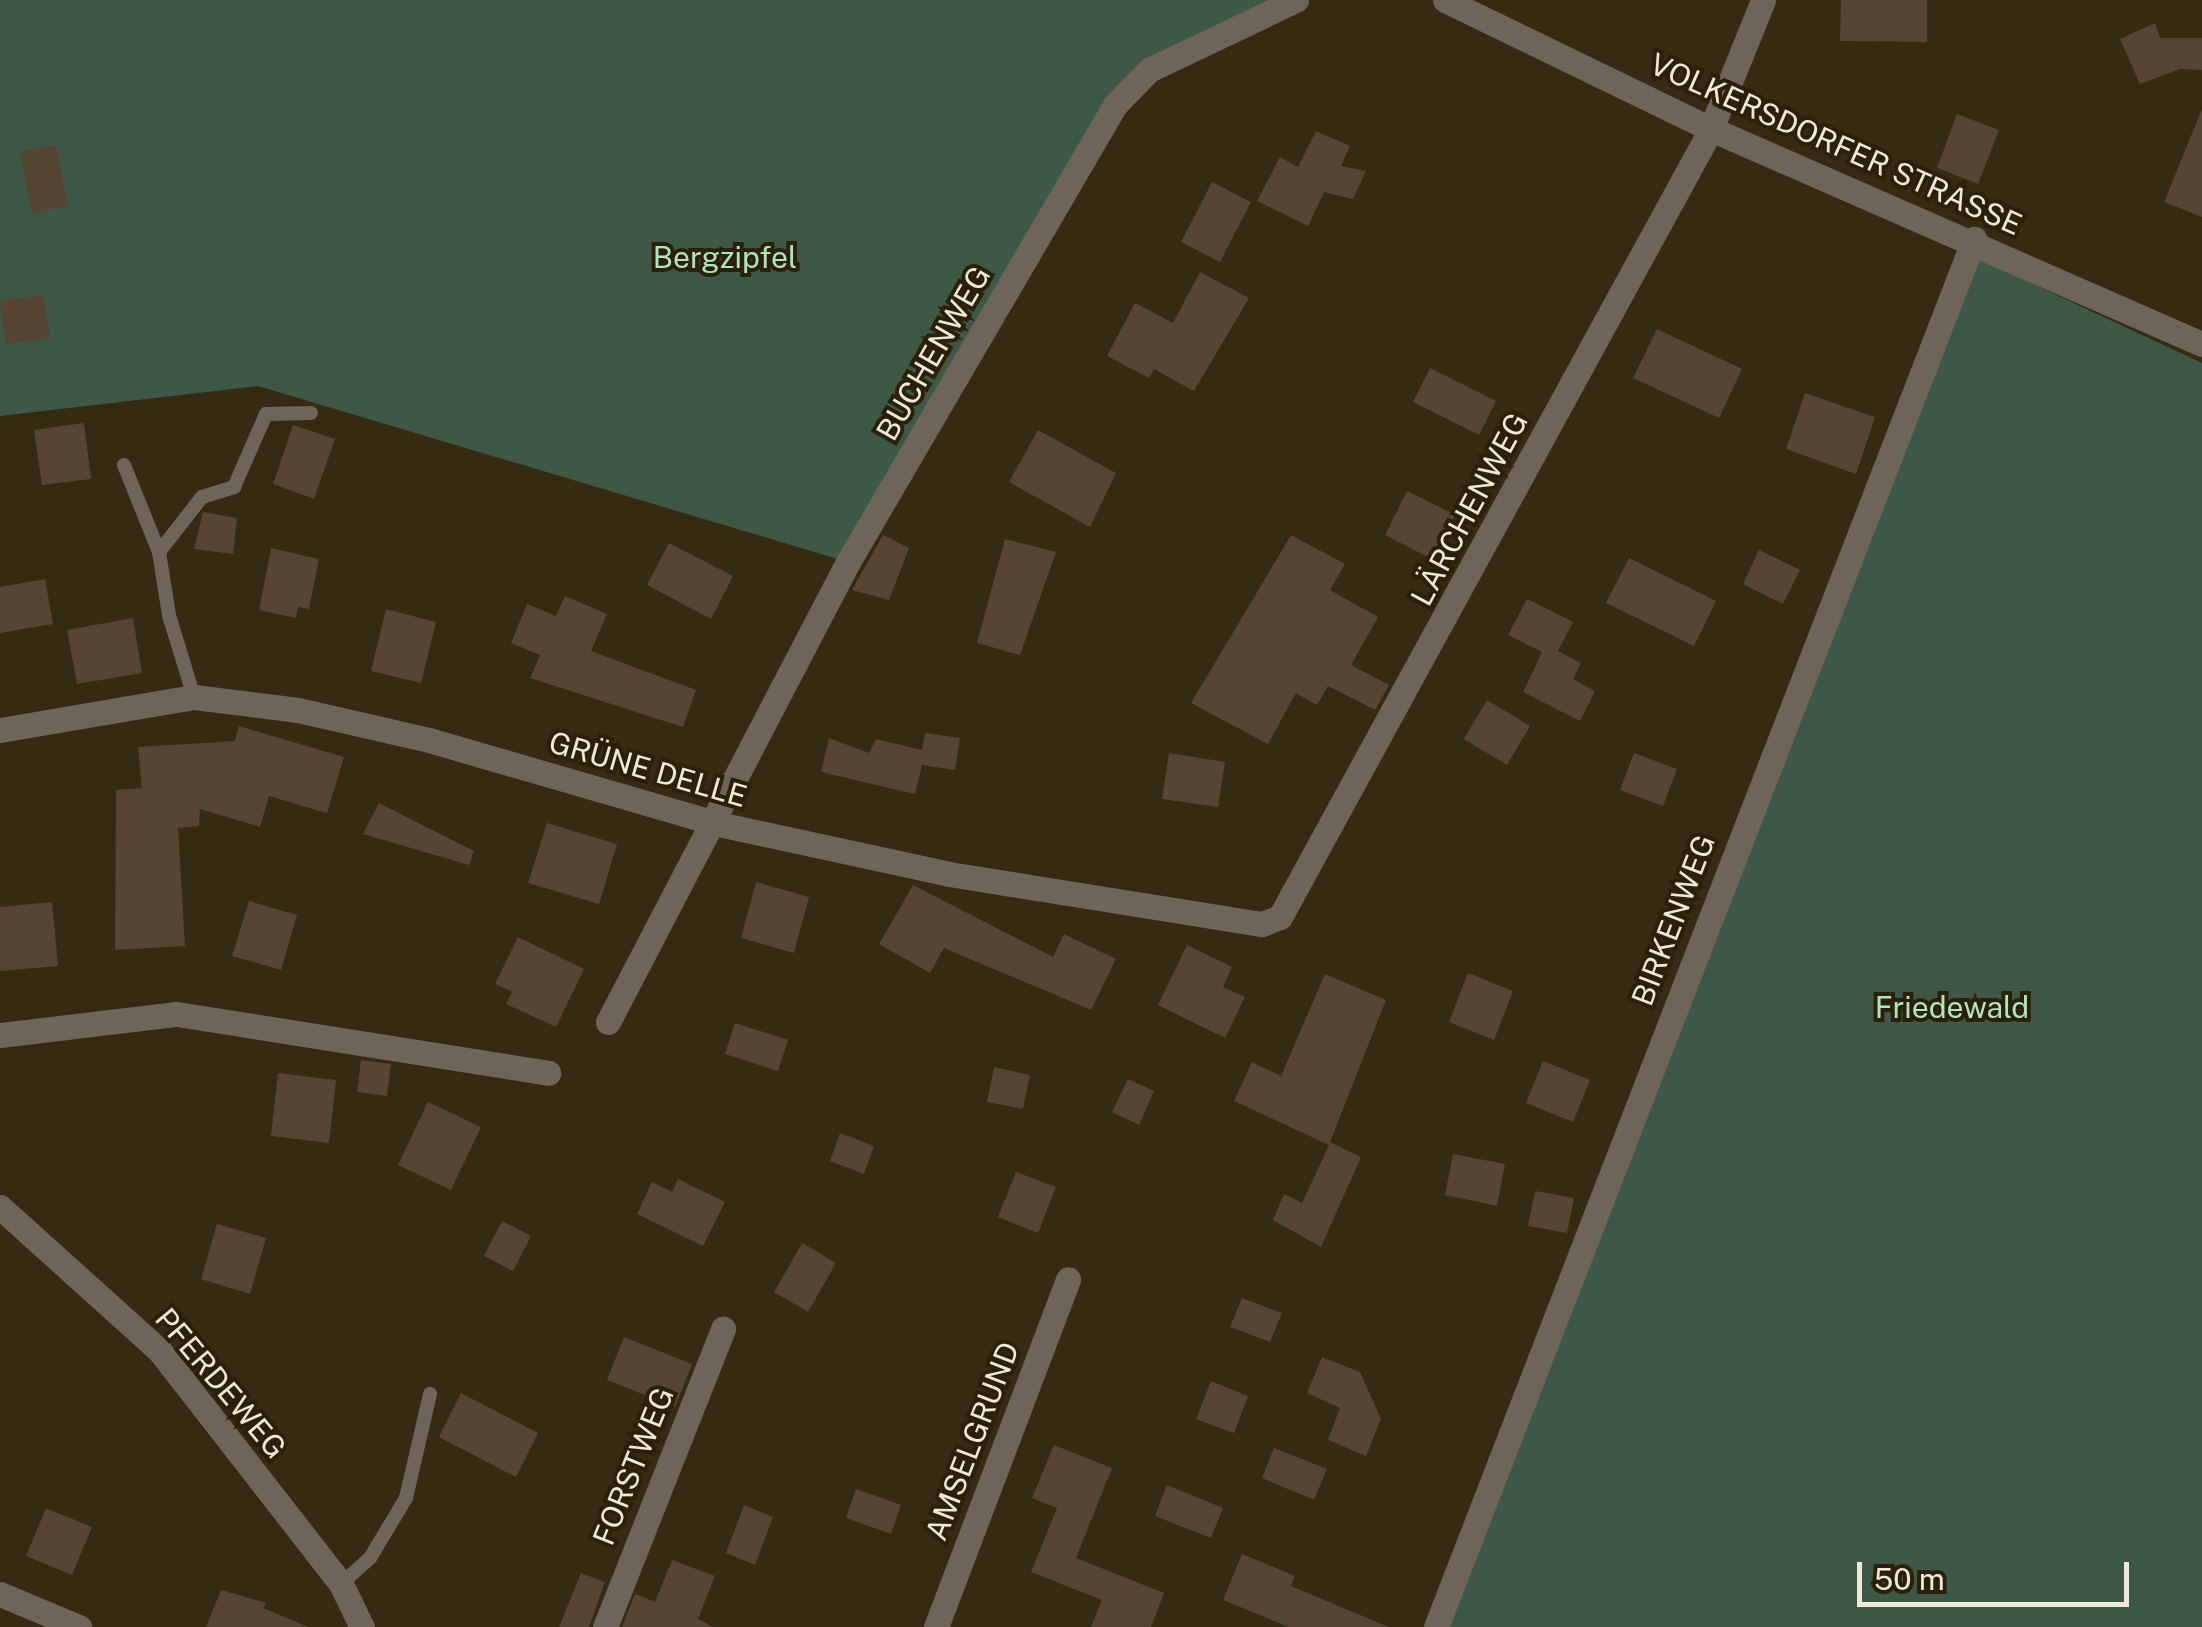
<!DOCTYPE html>
<meta charset="utf-8">
<style>
body{margin:0}
#map{position:relative;width:2202px;height:1627px;overflow:hidden;background:#352a12;font-family:"Public Sans",sans-serif}
div>[style]{position:absolute}
[style*='--x']{left:calc(var(--x)*1px);top:calc(var(--y)*1px);width:calc(var(--w)*1px);rotate:calc(var(--a)*1deg)}
.green>*{inset:0;background:#3e5847}
.building>*{inset:0;background:#574531}
.service>*{height:14px;margin:-7px;padding:0 7px;transform-origin:7px;border-radius:7px;background:#6e645a}
.minor>*{height:25px;margin:-12.5px;padding:0 12.5px;transform-origin:12.5px;border-radius:12.5px;background:#6e645a}
span{translate:-50% -50%;white-space:nowrap;text-align:center;line-height:1.15;-webkit-text-stroke:8px #2b2008;paint-order:stroke}
.street-label{font-size:30px;color:#f0e9da}
.park-label{font-size:30px;color:#aee5c0}
.scale{position:absolute;left:1857px;top:1562px;width:272px;height:45px;box-sizing:border-box;border:5px solid #f0e9da;border-top:0;padding-left:12px;font-size:30px;line-height:35px;white-space:nowrap;color:#f0e9da;-webkit-text-stroke:8px #2b2008;paint-order:stroke}
</style>
<div id="map">
<div class="green">
<i style="clip-path:polygon(0 0,1296px 0,1149px 70px,848px 562px,258px 386px,0 416px)"></i>
<i style="clip-path:polygon(1973px 256px,2202px 363px,2202px 1627px,1448px 1627px)"></i>
</div>
<div class="building">
<i style="clip-path:polygon(1841px 0,1927px 0,1927px 42px,1840px 41px)"></i>
<i style="clip-path:polygon(2155px 23px,2160px 38px,2202px 38px,2202px 70px,2180px 69px,2140px 84px,2120px 39px)"></i>
<i style="clip-path:polygon(2202px 109px,2202px 217px,2164px 202px)"></i>
<i style="clip-path:polygon(1957px 114px,1999px 130px,1978px 184px,1937px 168px)"></i>
<i style="clip-path:polygon(1316px 131px,1350px 146px,1341px 166px,1366px 171px,1353px 199px,1324px 192px,1308px 226px,1257px 201px,1280px 157px,1298px 167px)"></i>
<i style="clip-path:polygon(56px 145px,68px 206px,32px 213px,20px 152px)"></i>
<i style="clip-path:polygon(1212px 182px,1251px 202px,1220px 262px,1181px 242px)"></i>
<i style="clip-path:polygon(1200px 272px,1249px 298px,1194px 391px,1154px 369px,1149px 378px,1107px 356px,1135px 303px,1173px 323px)"></i>
<i style="clip-path:polygon(43px 295px,50px 338px,5px 344px,0 301px)"></i>
<i style="clip-path:polygon(1657px 329px,1742px 369px,1719px 418px,1633px 378px)"></i>
<i style="clip-path:polygon(1430px 368px,1496px 401px,1479px 435px,1413px 402px)"></i>
<i style="clip-path:polygon(1805px 393px,1875px 417px,1856px 474px,1786px 449px)"></i>
<i style="clip-path:polygon(84px 423px,91px 479px,42px 485px,34px 430px)"></i>
<i style="clip-path:polygon(293px 425px,335px 439px,314px 499px,273px 484px)"></i>
<i style="clip-path:polygon(1038px 430px,1116px 473px,1090px 527px,1009px 482px)"></i>
<i style="clip-path:polygon(1407px 491px,1455px 515px,1432px 559px,1385px 535px)"></i>
<i style="clip-path:polygon(203px 512px,237px 518px,233px 554px,194px 549px)"></i>
<i style="clip-path:polygon(883px 535px,909px 548px,889px 600px,852px 590px)"></i>
<i style="clip-path:polygon(1291px 535px,1345px 564px,1330px 590px,1378px 617px,1351px 665px,1389px 685px,1375px 710px,1328px 686px,1317px 705px,1296px 693px,1268px 744px,1191px 703px)"></i>
<i style="clip-path:polygon(1005px 539px,1056px 552px,1020px 655px,977px 643px)"></i>
<i style="clip-path:polygon(669px 543px,733px 576px,711px 619px,647px 585px)"></i>
<i style="clip-path:polygon(271px 548px,319px 559px,309px 609px,298px 607px,296px 618px,259px 610px)"></i>
<i style="clip-path:polygon(1759px 550px,1800px 570px,1783px 604px,1743px 584px)"></i>
<i style="clip-path:polygon(1629px 558px,1716px 601px,1694px 646px,1606px 603px)"></i>
<i style="clip-path:polygon(45px 579px,53px 624px,0 633px,0 587px)"></i>
<i style="clip-path:polygon(565px 596px,607px 614px,591px 651px,696px 690px,683px 727px,530px 678px,540px 655px,511px 643px,527px 604px,556px 616px)"></i>
<i style="clip-path:polygon(1527px 599px,1573px 622px,1558px 651px,1581px 663px,1573px 679px,1595px 691px,1580px 721px,1523px 692px,1542px 652px,1508px 635px)"></i>
<i style="clip-path:polygon(386px 609px,436px 622px,421px 683px,371px 671px)"></i>
<i style="clip-path:polygon(133px 618px,142px 673px,77px 684px,67px 630px)"></i>
<i style="clip-path:polygon(1487px 700px,1530px 726px,1507px 765px,1464px 739px)"></i>
<i style="clip-path:polygon(239px 726px,344px 757px,327px 813px,269px 796px,260px 827px,200px 809px,199px 826px,178px 828px,185px 946px,115px 950px,116px 790px,142px 788px,138px 747px,235px 741px)"></i>
<i style="clip-path:polygon(925px 733px,960px 738px,955px 770px,922px 765px,915px 794px,821px 772px,829px 738px,869px 753px,876px 739px,922px 750px)"></i>
<i style="clip-path:polygon(1169px 753px,1225px 762px,1218px 807px,1162px 799px)"></i>
<i style="clip-path:polygon(1634px 753px,1677px 769px,1663px 806px,1620px 790px)"></i>
<i style="clip-path:polygon(379px 803px,474px 851px,469px 865px,363px 834px)"></i>
<i style="clip-path:polygon(547px 823px,617px 844px,599px 904px,528px 883px)"></i>
<i style="clip-path:polygon(756px 882px,809px 897px,794px 953px,741px 938px)"></i>
<i style="clip-path:polygon(913px 885px,1053px 957px,1064px 934px,1116px 959px,1091px 1010px,944px 948px,930px 973px,879px 944px)"></i>
<i style="clip-path:polygon(249px 901px,297px 915px,281px 970px,232px 956px)"></i>
<i style="clip-path:polygon(52px 902px,58px 966px,0 971px,0 907px)"></i>
<i style="clip-path:polygon(518px 937px,584px 969px,556px 1027px,506px 1004px,512px 992px,495px 984px)"></i>
<i style="clip-path:polygon(1187px 945px,1232px 967px,1223px 987px,1245px 997px,1225px 1038px,1158px 1005px)"></i>
<i style="clip-path:polygon(1468px 973px,1513px 991px,1494px 1040px,1449px 1022px)"></i>
<i style="clip-path:polygon(1325px 974px,1386px 1000px,1330px 1142px,1361px 1157px,1321px 1247px,1273px 1220px,1284px 1194px,1302px 1203px,1329px 1145px,1234px 1101px,1252px 1062px,1281px 1076px)"></i>
<i style="clip-path:polygon(735px 1023px,788px 1040px,778px 1071px,725px 1054px)"></i>
<i style="clip-path:polygon(361px 1060px,391px 1064px,387px 1096px,357px 1092px)"></i>
<i style="clip-path:polygon(1543px 1061px,1590px 1080px,1573px 1122px,1526px 1103px)"></i>
<i style="clip-path:polygon(994px 1067px,1030px 1075px,1023px 1109px,987px 1102px)"></i>
<i style="clip-path:polygon(278px 1073px,336px 1080px,329px 1143px,271px 1136px)"></i>
<i style="clip-path:polygon(1128px 1079px,1154px 1091px,1139px 1125px,1112px 1112px)"></i>
<i style="clip-path:polygon(428px 1102px,481px 1127px,451px 1190px,398px 1165px)"></i>
<i style="clip-path:polygon(840px 1133px,874px 1146px,864px 1174px,830px 1161px)"></i>
<i style="clip-path:polygon(1453px 1154px,1505px 1164px,1497px 1206px,1445px 1195px)"></i>
<i style="clip-path:polygon(1016px 1172px,1056px 1187px,1038px 1233px,998px 1217px)"></i>
<i style="clip-path:polygon(678px 1179px,725px 1202px,703px 1246px,637px 1214px,652px 1182px,672px 1192px)"></i>
<i style="clip-path:polygon(1535px 1191px,1574px 1198px,1567px 1233px,1528px 1226px)"></i>
<i style="clip-path:polygon(502px 1221px,531px 1236px,513px 1271px,484px 1256px)"></i>
<i style="clip-path:polygon(217px 1224px,266px 1238px,250px 1294px,201px 1279px)"></i>
<i style="clip-path:polygon(802px 1243px,836px 1263px,808px 1312px,774px 1292px)"></i>
<i style="clip-path:polygon(1242px 1298px,1282px 1313px,1270px 1342px,1230px 1327px)"></i>
<i style="clip-path:polygon(624px 1337px,692px 1364px,675px 1407px,607px 1380px)"></i>
<i style="clip-path:polygon(1322px 1357px,1360px 1372px,1381px 1419px,1366px 1456px,1328px 1440px,1340px 1408px,1307px 1393px)"></i>
<i style="clip-path:polygon(1211px 1381px,1248px 1396px,1234px 1433px,1196px 1419px)"></i>
<i style="clip-path:polygon(461px 1393px,538px 1433px,516px 1477px,439px 1437px)"></i>
<i style="clip-path:polygon(1054px 1445px,1112px 1468px,1076px 1558px,1164px 1593px,1151px 1627px,1091px 1627px,1102px 1600px,1031px 1572px,1057px 1508px,1032px 1498px)"></i>
<i style="clip-path:polygon(1274px 1448px,1327px 1469px,1314px 1500px,1262px 1478px)"></i>
<i style="clip-path:polygon(1167px 1485px,1223px 1508px,1211px 1538px,1155px 1516px)"></i>
<i style="clip-path:polygon(856px 1489px,901px 1505px,891px 1534px,846px 1518px)"></i>
<i style="clip-path:polygon(744px 1505px,773px 1517px,755px 1565px,726px 1553px)"></i>
<i style="clip-path:polygon(46px 1508px,92px 1527px,72px 1575px,26px 1556px)"></i>
<i style="clip-path:polygon(1242px 1554px,1295px 1576px,1291px 1586px,1389px 1627px,1289px 1627px,1223px 1600px)"></i>
<i style="clip-path:polygon(672px 1560px,715px 1576px,698px 1619px,713px 1627px,622px 1627px,635px 1594px,655px 1602px)"></i>
<i style="clip-path:polygon(581px 1573px,605px 1582px,589px 1627px,559px 1627px)"></i>
<i style="clip-path:polygon(221px 1590px,266px 1603px,263px 1608px,308px 1627px,206px 1627px)"></i>
</div>
<div class="service">
<i style="--x:124;--y:465;--w:94;--a:68.1"></i>
<i style="--x:194;--y:697;--w:86;--a:-107"></i>
<i style="--x:169;--y:615;--w:64;--a:-99"></i>
<i style="--x:159;--y:552;--w:70;--a:-52"></i>
<i style="--x:202;--y:497;--w:34;--a:-17"></i>
<i style="--x:234;--y:487;--w:80;--a:-66.3"></i>
<i style="--x:266;--y:414;--w:45;--a:-1.3"></i>
<i style="--x:341;--y:1584;--w:39;--a:-42"></i>
<i style="--x:370;--y:1558;--w:70;--a:-59"></i>
<i style="--x:406;--y:1498;--w:107;--a:-77"></i>
</div>
<div class="minor">
<i style="--x:1445;--y:0;--w:296;--a:25.9"></i>
<i style="--x:1711;--y:129;--w:536;--a:23.65"></i>
<i style="--x:0;--y:730;--w:197;--a:-9.7"></i>
<i style="--x:194;--y:697;--w:105;--a:7.1"></i>
<i style="--x:298;--y:710;--w:134;--a:12.9"></i>
<i style="--x:429;--y:740;--w:297;--a:16.2"></i>
<i style="--x:714;--y:823;--w:240;--a:12.2"></i>
<i style="--x:949;--y:874;--w:317;--a:9.1"></i>
<i style="--x:1262;--y:924;--w:19;--a:-21"></i>
<i style="--x:1280;--y:917;--w:898;--a:-61.32"></i>
<i style="--x:1711;--y:129;--w:139;--a:-68"></i>
<i style="--x:608;--y:1022;--w:519;--a:-62.45"></i>
<i style="--x:848;--y:562;--w:529;--a:-59.7"></i>
<i style="--x:1115;--y:105;--w:49;--a:-45.8"></i>
<i style="--x:1149;--y:70;--w:163;--a:-25.5"></i>
<i style="--x:0;--y:1035;--w:178;--a:-6.8"></i>
<i style="--x:177;--y:1014;--w:376;--a:9"></i>
<i style="--x:0;--y:1207;--w:214;--a:42"></i>
<i style="--x:159;--y:1350;--w:296;--a:52.1"></i>
<i style="--x:341;--y:1584;--w:48;--a:64"></i>
<i style="--x:0;--y:1594;--w:86;--a:22.7"></i>
<i style="--x:605;--y:1627;--w:321;--a:-68.4"></i>
<i style="--x:936;--y:1627;--w:372;--a:-69.2"></i>
<i style="--x:1436;--y:1627;--w:1489;--a:-68.81"></i>
</div>
<div class="street-label">
<span style="left:1836px;top:144px;rotate:24deg">VOLKERSDORFER STRASSE</span>
<span style="left:933px;top:353px;rotate:-60deg">BUCHENWEG</span>
<span style="left:1469px;top:509px;rotate:-62deg">LÄRCHENWEG</span>
<span style="left:648px;top:769px;rotate:16deg">GRÜNE DELLE</span>
<span style="left:1673px;top:920px;rotate:-69deg">BIRKENWEG</span>
<span style="left:221px;top:1383px;rotate:50deg">PFERDEWEG</span>
<span style="left:972px;top:1441px;rotate:-69deg">AMSELGRUND</span>
<span style="left:633px;top:1466px;rotate:-68deg">FORSTWEG</span>
</div>
<div class="park-label">
<span style="left:725px;top:257px">Bergzipfel</span>
<span style="left:1952px;top:1007px">Friedewald</span>
</div>
<div class="scale">50 m</div>
</div>
